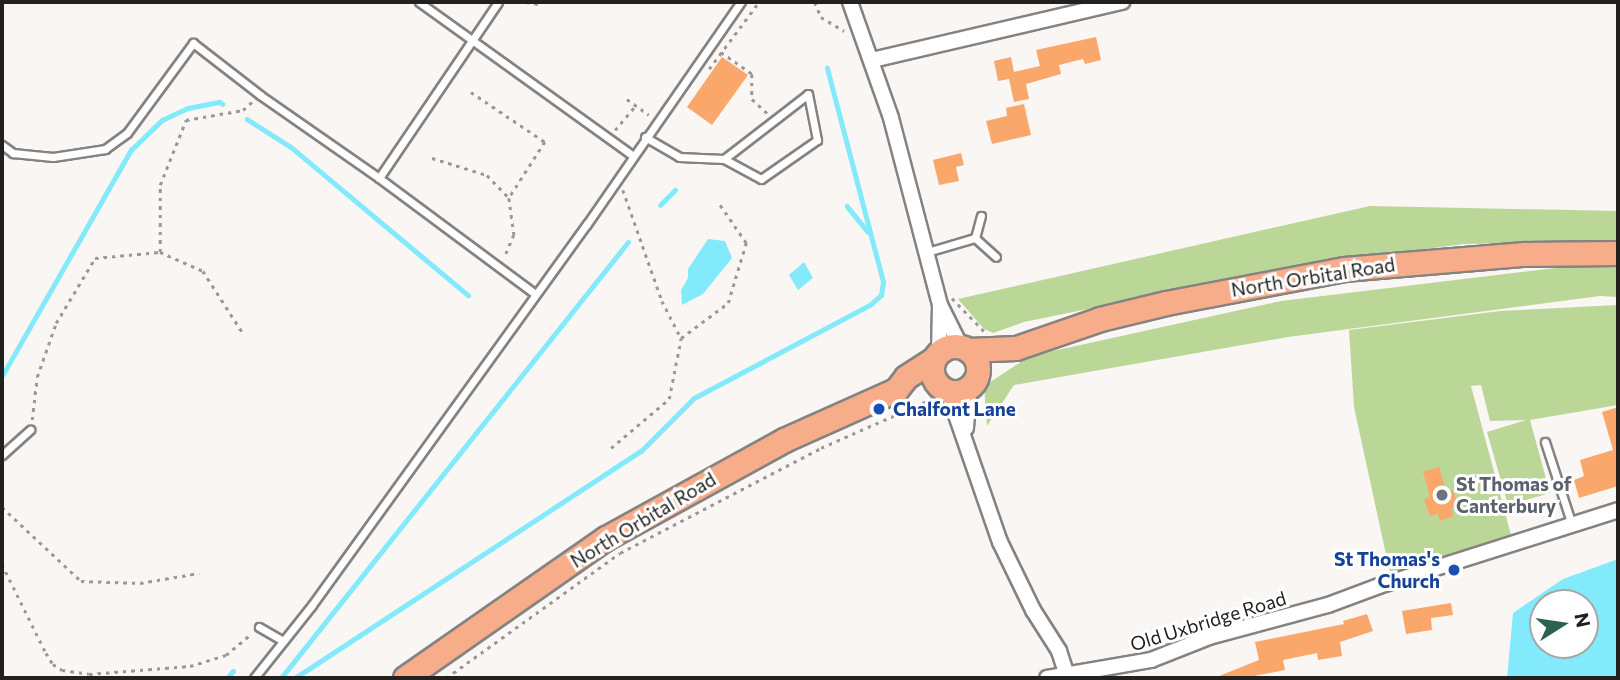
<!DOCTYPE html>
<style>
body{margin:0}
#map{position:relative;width:1620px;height:680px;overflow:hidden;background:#f9f6f4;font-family:Commissioner,sans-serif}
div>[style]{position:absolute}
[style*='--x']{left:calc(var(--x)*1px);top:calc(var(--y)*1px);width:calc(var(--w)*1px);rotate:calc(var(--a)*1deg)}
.green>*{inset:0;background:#bbd798}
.water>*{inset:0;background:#82eafb}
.stream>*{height:4.5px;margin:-2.25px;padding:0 2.25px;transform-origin:2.25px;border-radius:2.25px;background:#82eafb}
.building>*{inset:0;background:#faa76b}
.path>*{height:2.5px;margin-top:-1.25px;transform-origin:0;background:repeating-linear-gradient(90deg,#9b9998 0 3.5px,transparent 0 8.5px)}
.roads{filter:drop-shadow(2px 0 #858381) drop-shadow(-2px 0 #858381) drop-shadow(0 2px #858381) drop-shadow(0 -2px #858381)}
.service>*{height:7px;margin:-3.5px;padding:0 3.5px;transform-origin:3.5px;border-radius:3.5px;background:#fff}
.minor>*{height:14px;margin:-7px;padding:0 7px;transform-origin:7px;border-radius:7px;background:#fff}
.primary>*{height:23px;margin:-11.5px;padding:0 11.5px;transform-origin:11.5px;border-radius:11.5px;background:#f8ad8a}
.primary>.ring{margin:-11.5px;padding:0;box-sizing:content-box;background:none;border:23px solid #f8ad8a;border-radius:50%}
.dots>*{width:19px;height:19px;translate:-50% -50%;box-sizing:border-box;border:4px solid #fff;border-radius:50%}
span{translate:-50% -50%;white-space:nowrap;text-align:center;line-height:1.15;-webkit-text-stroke:6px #fff;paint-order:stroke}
.street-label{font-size:19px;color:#222120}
.transit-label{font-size:19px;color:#164399;font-weight:700}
.left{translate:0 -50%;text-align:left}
.right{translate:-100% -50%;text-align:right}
.worship-label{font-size:19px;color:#5b616d;font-weight:700}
.frame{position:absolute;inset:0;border:4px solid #222120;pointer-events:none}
.north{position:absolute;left:1529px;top:589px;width:70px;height:70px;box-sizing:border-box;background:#fff;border:2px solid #a7a6a6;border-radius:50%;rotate:78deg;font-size:19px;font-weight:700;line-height:28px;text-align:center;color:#222120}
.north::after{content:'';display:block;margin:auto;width:24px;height:32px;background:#2b644c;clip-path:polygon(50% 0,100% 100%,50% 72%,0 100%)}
</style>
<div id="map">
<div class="green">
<i style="clip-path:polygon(1370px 206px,1618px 211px,1618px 241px,1464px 244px,1349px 259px,1127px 301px,1024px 322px,993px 333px,984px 329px,958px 299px)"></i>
<i style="clip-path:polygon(1589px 264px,1618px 267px,1618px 297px,1600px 296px,1288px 337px,1014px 385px,987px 426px,984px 386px,1030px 356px,1281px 301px)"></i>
<i style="clip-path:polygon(1618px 305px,1618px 405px,1530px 420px,1550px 493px,1508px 505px,1487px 432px,1526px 420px,1490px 421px,1481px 385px,1471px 386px,1511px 535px,1390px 573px,1354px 407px,1349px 330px,1500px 311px)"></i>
</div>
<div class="water">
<i style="clip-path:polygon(708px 239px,725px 241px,732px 258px,703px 294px,682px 305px,681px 290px,688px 278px,688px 269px)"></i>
<i style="clip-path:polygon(804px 262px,813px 278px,798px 290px,789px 275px)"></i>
<i style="clip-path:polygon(evenodd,1618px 559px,1618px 678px,1507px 678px,1513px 613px,1563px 579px,1618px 559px,1543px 603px,1585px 603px,1585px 645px,1543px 645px,1543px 603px)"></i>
</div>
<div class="stream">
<i style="--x:247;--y:119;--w:52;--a:32.5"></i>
<i style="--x:291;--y:147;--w:231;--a:39.9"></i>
<i style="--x:660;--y:205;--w:21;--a:-45"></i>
<i style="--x:847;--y:206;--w:33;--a:51"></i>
<i style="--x:2;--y:376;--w:260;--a:-60.3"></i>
<i style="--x:131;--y:150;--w:43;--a:-44.1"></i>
<i style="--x:162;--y:120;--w:29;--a:-25"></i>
<i style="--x:188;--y:108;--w:32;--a:-11"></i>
<i style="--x:219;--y:102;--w:4;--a:27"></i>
<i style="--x:227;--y:678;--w:9;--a:-49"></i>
<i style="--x:281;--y:678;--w:557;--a:-51.48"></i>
<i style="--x:295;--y:678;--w:414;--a:-33.3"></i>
<i style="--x:641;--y:451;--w:75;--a:-45"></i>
<i style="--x:694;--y:398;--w:199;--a:-27.9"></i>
<i style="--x:870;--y:305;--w:15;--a:-42"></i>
<i style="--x:881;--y:295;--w:13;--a:-81"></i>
<i style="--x:883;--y:282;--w:221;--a:-104.7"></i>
</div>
<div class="building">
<i style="clip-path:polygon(1096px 37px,1101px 60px,1085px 64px,1083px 59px,1059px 65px,1061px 74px,1026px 84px,1029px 99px,1014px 102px,1009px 79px,998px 81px,994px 61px,1011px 57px,1014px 72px,1040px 66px,1036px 50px)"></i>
<i style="clip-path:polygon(722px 57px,748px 75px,712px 125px,687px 107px)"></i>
<i style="clip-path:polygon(1024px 104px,1031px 135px,992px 144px,986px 121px,1007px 116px,1006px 108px)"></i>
<i style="clip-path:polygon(961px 153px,964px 165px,956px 167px,959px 181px,939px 185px,933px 160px)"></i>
<i style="clip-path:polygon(1618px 407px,1618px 486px,1579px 498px,1574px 480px,1584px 476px,1580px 460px,1613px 450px,1602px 412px)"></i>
<i style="clip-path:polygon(1439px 467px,1446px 492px,1453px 490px,1458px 506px,1451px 509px,1454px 516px,1440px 521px,1438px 514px,1430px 516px,1424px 499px,1430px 497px,1423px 472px)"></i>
<i style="clip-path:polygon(1451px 603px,1453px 615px,1431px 618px,1432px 630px,1406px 634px,1402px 611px)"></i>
<i style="clip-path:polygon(1367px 614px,1373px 631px,1340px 642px,1342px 656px,1318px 660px,1317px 653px,1283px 660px,1285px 670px,1244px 678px,1214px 678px,1259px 660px,1255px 642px,1344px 624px,1343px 621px)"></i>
</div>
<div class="path">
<i style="--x:526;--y:2;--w:13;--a:9"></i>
<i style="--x:815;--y:2;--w:16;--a:68"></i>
<i style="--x:821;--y:17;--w:27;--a:31"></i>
<i style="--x:721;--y:52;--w:38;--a:35"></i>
<i style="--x:752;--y:74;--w:25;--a:90"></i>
<i style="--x:752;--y:99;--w:21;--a:43"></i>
<i style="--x:709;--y:69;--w:84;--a:-53.3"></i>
<i style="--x:471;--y:92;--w:89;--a:34"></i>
<i style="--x:545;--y:142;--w:67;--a:122.7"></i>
<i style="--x:627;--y:99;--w:27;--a:36"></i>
<i style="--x:615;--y:130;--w:31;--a:-50"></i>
<i style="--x:432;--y:158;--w:58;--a:17.2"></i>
<i style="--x:487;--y:175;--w:32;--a:46"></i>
<i style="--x:509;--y:198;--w:37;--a:82"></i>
<i style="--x:514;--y:235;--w:25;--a:113"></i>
<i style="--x:623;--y:190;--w:118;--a:70.6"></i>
<i style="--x:662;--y:301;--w:42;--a:62.8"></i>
<i style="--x:681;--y:338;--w:59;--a:-36.7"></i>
<i style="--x:728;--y:303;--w:63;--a:-73.3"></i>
<i style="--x:746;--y:243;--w:47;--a:-124.7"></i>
<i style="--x:160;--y:252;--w:67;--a:-90"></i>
<i style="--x:160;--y:185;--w:70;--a:-68.2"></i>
<i style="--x:186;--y:120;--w:58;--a:-10"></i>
<i style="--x:243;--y:110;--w:12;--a:-42"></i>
<i style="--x:952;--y:298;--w:46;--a:45.9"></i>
<i style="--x:32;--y:420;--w:43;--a:-83.4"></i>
<i style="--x:37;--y:377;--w:57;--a:-70.6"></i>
<i style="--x:56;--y:323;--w:76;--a:-59"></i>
<i style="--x:95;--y:258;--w:65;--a:-5.3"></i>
<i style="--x:160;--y:252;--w:47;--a:23.8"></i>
<i style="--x:203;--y:271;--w:74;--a:57.2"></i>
<i style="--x:611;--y:448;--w:76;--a:-40.2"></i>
<i style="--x:669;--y:399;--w:62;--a:-78.9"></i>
<i style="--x:2;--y:507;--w:108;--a:43.1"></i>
<i style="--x:81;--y:581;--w:59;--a:1.9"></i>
<i style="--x:140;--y:583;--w:60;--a:-9.6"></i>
<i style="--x:2;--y:564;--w:99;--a:63.7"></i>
<i style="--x:46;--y:653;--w:13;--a:58"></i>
<i style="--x:53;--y:664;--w:11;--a:34"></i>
<i style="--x:62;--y:670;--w:27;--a:8"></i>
<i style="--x:89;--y:674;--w:101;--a:-4.5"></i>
<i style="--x:190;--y:666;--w:38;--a:-17"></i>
<i style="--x:226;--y:655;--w:33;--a:-40"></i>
<i style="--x:446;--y:678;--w:214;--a:-35.7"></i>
<i style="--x:620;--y:553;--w:227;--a:-27.6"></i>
<i style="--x:821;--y:448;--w:126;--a:-23.9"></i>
</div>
<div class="roads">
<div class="service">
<i style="--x:419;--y:2;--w:262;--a:35.7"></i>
<i style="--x:645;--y:137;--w:39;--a:30"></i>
<i style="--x:679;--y:157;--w:45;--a:2.5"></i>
<i style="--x:724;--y:159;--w:106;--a:-37.7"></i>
<i style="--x:808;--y:94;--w:47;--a:78.9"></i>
<i style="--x:817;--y:140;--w:68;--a:145.1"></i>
<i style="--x:761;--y:179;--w:42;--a:-151.6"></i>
<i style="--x:2;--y:145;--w:14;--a:36"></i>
<i style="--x:13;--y:153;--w:40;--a:5.7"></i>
<i style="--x:53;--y:157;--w:53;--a:-8.7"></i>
<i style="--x:105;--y:149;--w:27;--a:-36"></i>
<i style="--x:127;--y:133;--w:112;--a:-53.7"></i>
<i style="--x:193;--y:43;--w:85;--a:37.8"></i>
<i style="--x:260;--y:95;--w:145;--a:34.9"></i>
<i style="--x:379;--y:178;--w:194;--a:36.6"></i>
<i style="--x:379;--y:178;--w:212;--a:-55.9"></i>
<i style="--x:975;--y:238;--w:28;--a:42"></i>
<i style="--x:975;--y:238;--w:23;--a:-75"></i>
<i style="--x:927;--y:252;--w:50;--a:-16.3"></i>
<i style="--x:1545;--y:442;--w:87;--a:72"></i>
<i style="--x:2;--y:455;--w:38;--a:-42"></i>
<i style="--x:259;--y:627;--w:28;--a:30"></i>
<i style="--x:254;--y:678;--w:93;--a:-51.5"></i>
<i style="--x:312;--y:605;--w:470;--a:-54.2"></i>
<i style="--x:587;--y:224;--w:270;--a:-55.3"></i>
</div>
<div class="minor">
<i style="--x:850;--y:2;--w:123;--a:70.5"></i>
<i style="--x:891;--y:118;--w:193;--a:75.3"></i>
<i style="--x:940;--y:305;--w:47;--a:63.4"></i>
<i style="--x:872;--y:60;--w:257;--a:-13.1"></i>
<i style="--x:939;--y:353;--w:46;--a:-88.8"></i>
<i style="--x:948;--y:392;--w:159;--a:70.9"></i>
<i style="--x:1000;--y:542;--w:76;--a:64.1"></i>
<i style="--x:1033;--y:610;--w:49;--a:57.6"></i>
<i style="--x:1059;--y:651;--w:25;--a:72"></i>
<i style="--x:966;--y:428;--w:30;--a:-86"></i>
<i style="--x:968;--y:398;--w:15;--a:-70"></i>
<i style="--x:1047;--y:678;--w:106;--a:-9.8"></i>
<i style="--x:1151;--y:660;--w:62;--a:-21.6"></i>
<i style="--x:1209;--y:637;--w:123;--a:-15.1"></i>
<i style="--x:1328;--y:605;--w:54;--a:-20.4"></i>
<i style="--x:1379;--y:586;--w:251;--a:-17.6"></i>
</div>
<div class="primary">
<i class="ring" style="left:932px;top:346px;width:23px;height:23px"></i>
<i style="--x:968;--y:350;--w:48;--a:-2.4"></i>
<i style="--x:1016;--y:348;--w:89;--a:-19"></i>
<i style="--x:1100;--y:319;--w:68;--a:-13.6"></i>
<i style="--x:1166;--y:303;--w:181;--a:-10.8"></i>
<i style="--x:1344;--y:269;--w:181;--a:-4.8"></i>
<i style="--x:1524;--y:254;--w:94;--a:-0.6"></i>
<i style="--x:405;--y:678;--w:245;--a:-34.9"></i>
<i style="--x:606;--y:538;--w:203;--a:-28.8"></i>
<i style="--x:784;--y:440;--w:123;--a:-24.1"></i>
<i style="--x:896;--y:390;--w:16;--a:-52"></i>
<i style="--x:906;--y:377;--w:33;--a:-33"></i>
</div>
</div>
<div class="dots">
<i style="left:879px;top:409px;background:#1a4fb4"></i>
<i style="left:1442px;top:495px;background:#6b7280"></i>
<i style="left:1454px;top:570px;background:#1a4fb4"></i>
</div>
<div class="street-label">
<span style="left:1313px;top:277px;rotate:-9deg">North Orbital Road</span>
<span style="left:643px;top:520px;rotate:-31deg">North Orbital Road</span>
<span style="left:1208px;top:621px;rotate:-17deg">Old Uxbridge Road</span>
</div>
<div class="transit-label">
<span class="left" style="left:893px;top:409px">Chalfont Lane</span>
<span class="right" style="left:1440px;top:570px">St Thomas's<br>Church</span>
</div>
<div class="worship-label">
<span class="left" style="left:1456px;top:495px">St Thomas of<br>Canterbury</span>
</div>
<div class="frame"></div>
<div class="north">N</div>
</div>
